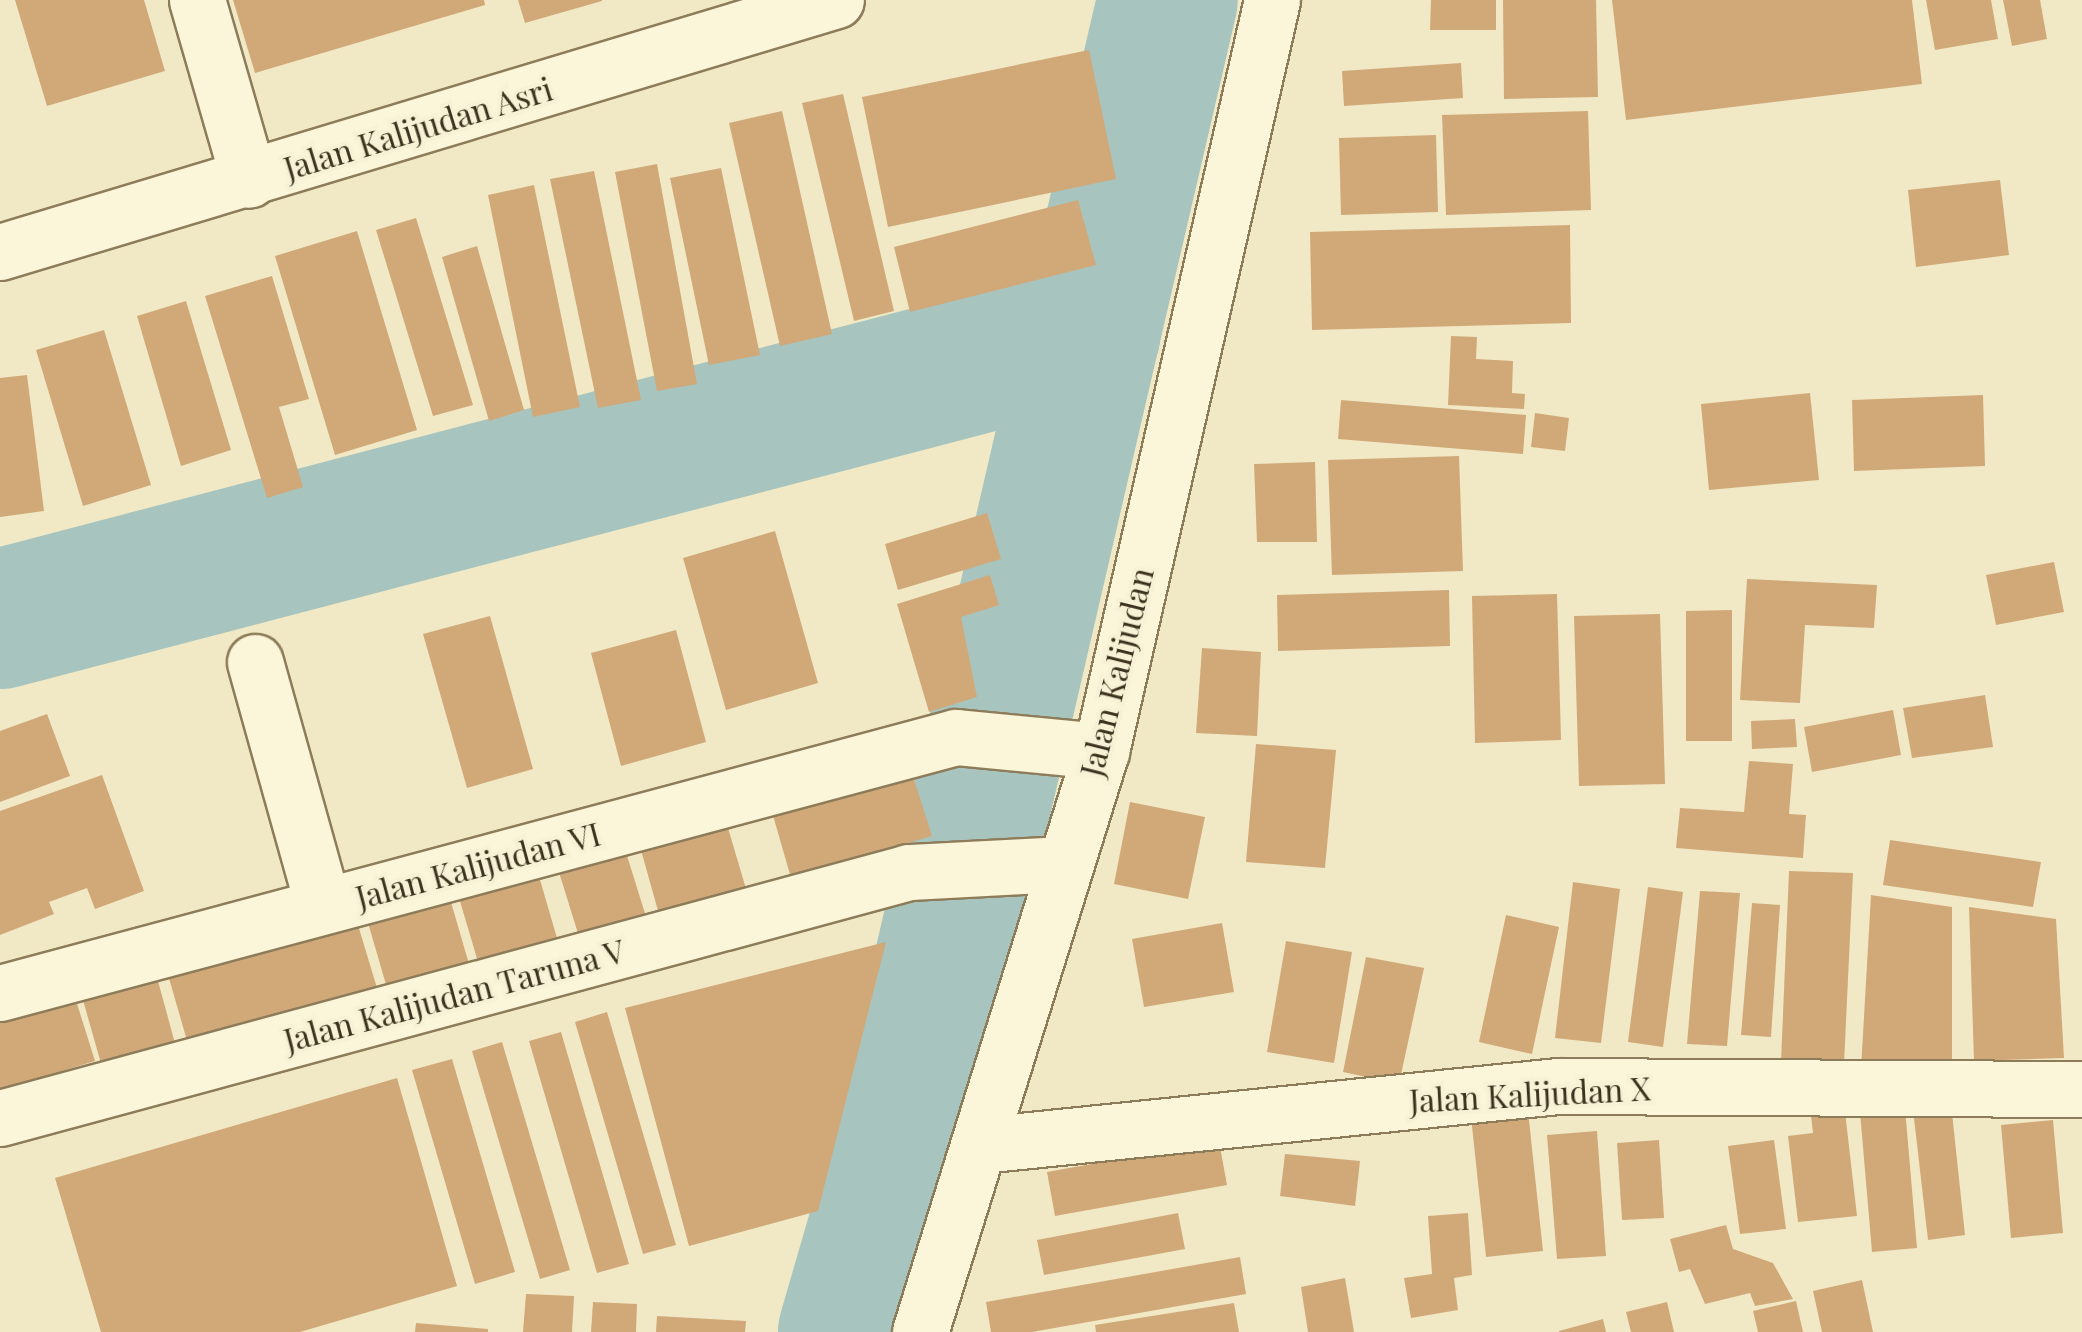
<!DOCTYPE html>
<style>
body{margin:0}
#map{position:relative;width:2082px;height:1332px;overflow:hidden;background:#f1e9c5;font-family:"Playfair Display",serif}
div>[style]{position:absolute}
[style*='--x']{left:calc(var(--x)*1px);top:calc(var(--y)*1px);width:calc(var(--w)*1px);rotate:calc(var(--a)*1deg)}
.river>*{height:140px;margin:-70px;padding:0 70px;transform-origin:70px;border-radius:70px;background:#a7c4bf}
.building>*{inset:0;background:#d1a979}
.roads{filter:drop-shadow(2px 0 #8d7c5a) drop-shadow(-2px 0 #8d7c5a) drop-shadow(0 2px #8d7c5a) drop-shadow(0 -2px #8d7c5a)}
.minor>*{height:55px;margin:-27.5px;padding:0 27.5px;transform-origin:27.5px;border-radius:27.5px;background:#fbf5d9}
span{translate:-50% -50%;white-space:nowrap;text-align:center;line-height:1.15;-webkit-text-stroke:8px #f7f2d5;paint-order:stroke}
.street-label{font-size:32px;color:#3c311e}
</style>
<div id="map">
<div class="river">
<i style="--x:0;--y:619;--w:1127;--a:-14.65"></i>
<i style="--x:1090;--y:334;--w:343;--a:-76.9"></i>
<i style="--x:848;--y:1332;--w:186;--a:-73.8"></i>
<i style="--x:900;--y:1153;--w:841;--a:-76.94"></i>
</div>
<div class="building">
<i style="clip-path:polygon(15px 0,144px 0,165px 71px,47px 106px)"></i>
<i style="clip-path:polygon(233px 0,484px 0,485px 5px,255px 73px)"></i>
<i style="clip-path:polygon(518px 0,602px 0,602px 1px,525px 23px)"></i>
<i style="clip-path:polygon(1431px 0,1496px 0,1496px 30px,1430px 30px)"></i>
<i style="clip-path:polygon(1503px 0,1596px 0,1598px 97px,1504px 99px)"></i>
<i style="clip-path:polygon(1612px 0,1912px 0,1922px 84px,1626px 120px)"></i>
<i style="clip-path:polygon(1926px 0,1991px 0,1998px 39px,1935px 50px)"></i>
<i style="clip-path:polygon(2003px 0,2040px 0,2047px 39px,2012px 46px)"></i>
<i style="clip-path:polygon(1089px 50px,1116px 179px,888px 227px,862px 97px)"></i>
<i style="clip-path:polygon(1461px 63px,1463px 98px,1344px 106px,1342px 71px)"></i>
<i style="clip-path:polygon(843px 94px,894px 311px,854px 321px,802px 103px)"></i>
<i style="clip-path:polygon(782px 111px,832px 334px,780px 346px,729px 123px)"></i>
<i style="clip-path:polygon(1588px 111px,1591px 210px,1446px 215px,1442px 115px)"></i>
<i style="clip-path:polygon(1436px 135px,1438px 212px,1341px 215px,1339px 138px)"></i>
<i style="clip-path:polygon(657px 164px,697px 384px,657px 391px,615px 172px)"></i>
<i style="clip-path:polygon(721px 168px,760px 355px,709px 365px,670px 178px)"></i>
<i style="clip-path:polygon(594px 171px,641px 400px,598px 408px,550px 179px)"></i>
<i style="clip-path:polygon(2000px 180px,2009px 255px,1916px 267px,1908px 190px)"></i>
<i style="clip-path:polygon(534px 185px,580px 407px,533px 417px,488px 195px)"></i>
<i style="clip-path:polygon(1078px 200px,1096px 265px,910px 312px,894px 247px)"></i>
<i style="clip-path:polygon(416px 218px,473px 405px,433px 416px,376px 230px)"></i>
<i style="clip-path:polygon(1570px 225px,1571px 323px,1312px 330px,1310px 232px)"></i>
<i style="clip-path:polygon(357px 231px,417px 430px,335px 455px,275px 256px)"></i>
<i style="clip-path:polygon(477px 246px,524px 410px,489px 421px,442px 257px)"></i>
<i style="clip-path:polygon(272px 276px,309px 399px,279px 407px,303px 487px,267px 498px,205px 296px)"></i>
<i style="clip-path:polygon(186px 301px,231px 450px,181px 466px,137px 316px)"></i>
<i style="clip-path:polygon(104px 330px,151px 485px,83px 506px,36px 350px)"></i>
<i style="clip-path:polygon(1451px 336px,1477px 337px,1476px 359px,1513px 361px,1512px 393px,1525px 394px,1524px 409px,1448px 405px)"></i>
<i style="clip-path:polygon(27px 375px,44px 511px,0 517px,0 378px)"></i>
<i style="clip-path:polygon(1810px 393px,1819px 480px,1709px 490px,1701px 404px)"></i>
<i style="clip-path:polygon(1983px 395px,1985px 466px,1854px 471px,1852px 400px)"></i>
<i style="clip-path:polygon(1341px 400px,1526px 415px,1523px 454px,1338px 439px)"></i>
<i style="clip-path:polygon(1535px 413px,1569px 418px,1565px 451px,1531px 447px)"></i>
<i style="clip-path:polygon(1459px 456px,1463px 571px,1332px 575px,1328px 460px)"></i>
<i style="clip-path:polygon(1315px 462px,1317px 542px,1257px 542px,1254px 464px)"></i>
<i style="clip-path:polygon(987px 513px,1001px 559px,898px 590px,885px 544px)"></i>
<i style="clip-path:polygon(775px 531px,818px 683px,726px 710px,683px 558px)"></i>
<i style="clip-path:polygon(2054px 562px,2064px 612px,1996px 625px,1986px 575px)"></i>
<i style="clip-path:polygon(990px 575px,999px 605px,961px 617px,977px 697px,929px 712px,897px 604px)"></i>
<i style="clip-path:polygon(1747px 579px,1877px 585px,1874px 628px,1805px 625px,1800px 703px,1740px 700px)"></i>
<i style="clip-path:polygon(1449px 590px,1450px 646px,1278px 651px,1277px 595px)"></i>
<i style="clip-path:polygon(1557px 594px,1561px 740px,1475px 743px,1472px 596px)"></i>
<i style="clip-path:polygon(1732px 610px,1732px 741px,1686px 741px,1686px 611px)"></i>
<i style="clip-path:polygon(1660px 614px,1665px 784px,1579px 786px,1574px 616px)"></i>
<i style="clip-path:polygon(490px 616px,533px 769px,467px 788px,423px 634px)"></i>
<i style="clip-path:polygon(676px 630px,706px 742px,621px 766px,591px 653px)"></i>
<i style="clip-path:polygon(1202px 648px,1261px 652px,1257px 736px,1196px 733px)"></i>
<i style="clip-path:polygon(1985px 695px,1993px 747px,1912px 758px,1903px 708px)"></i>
<i style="clip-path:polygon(1893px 710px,1901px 755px,1812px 772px,1804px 727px)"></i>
<i style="clip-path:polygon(47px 714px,70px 776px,0 802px,0 731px)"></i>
<i style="clip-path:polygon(1795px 719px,1797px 747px,1752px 749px,1751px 721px)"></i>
<i style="clip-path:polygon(1256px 744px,1336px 750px,1325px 868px,1246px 862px)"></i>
<i style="clip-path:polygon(1749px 761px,1793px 764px,1789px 814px,1806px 815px,1803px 858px,1676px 848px,1680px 808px,1744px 812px)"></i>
<i style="clip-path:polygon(911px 770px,932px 836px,791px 878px,772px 812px)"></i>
<i style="clip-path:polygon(102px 775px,144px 891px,95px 909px,87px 888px,49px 902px,54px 914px,0 935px,0 811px)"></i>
<i style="clip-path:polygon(1130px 802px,1205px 817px,1188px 899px,1114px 884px)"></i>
<i style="clip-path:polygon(725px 818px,747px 892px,660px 918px,639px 843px)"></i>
<i style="clip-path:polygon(1890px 840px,2041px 862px,2033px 907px,1883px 885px)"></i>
<i style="clip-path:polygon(624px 846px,648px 923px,581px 943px,557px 866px)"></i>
<i style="clip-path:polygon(536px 866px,557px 938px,478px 962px,457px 891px)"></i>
<i style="clip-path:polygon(1789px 871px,1853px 873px,1844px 1064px,1781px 1062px)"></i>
<i style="clip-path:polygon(1573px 882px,1620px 889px,1601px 1043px,1555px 1038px)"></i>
<i style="clip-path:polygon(446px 885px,469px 964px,387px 988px,364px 909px)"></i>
<i style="clip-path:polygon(1648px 887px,1683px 892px,1663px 1047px,1628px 1042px)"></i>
<i style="clip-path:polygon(1700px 891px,1740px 893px,1727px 1046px,1687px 1044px)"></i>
<i style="clip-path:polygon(1871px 895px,1952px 907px,1952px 1071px,1861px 1069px)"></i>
<i style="clip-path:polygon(1752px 903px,1780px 905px,1771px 1037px,1741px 1035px)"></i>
<i style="clip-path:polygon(352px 905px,377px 988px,188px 1044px,164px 961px)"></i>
<i style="clip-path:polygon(1969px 907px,2056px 919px,2064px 1058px,1974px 1061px)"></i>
<i style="clip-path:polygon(1506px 915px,1559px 927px,1532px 1054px,1479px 1042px)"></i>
<i style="clip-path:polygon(1222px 923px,1234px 992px,1144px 1007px,1132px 939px)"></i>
<i style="clip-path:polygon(1286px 941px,1352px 952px,1334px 1063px,1267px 1052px)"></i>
<i style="clip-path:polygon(886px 942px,818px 1211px,689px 1246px,625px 1008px)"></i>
<i style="clip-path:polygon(1366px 957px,1424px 968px,1399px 1084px,1343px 1072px)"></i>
<i style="clip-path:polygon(152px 959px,176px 1047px,102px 1067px,77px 979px)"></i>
<i style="clip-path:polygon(69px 978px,95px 1061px,0 1090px,0 999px)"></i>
<i style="clip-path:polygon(607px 1012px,676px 1245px,643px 1254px,575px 1022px)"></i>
<i style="clip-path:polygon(561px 1032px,629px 1264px,597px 1273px,529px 1041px)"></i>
<i style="clip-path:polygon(502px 1042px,570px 1270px,540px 1279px,472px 1051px)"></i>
<i style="clip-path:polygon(452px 1059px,515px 1272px,475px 1284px,412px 1070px)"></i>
<i style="clip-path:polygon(397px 1078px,457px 1286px,300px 1332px,101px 1332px,55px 1178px)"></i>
<i style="clip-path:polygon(1844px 1103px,1857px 1216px,1798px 1222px,1788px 1136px,1813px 1133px,1810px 1107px)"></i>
<i style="clip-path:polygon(1905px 1108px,1917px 1248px,1872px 1252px,1860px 1112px)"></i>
<i style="clip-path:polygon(1528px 1111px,1543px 1251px,1486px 1257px,1471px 1117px)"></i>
<i style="clip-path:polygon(1952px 1113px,1965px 1235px,1928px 1240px,1914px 1118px)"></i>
<i style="clip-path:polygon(2053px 1120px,2063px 1233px,2011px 1238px,2001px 1125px)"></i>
<i style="clip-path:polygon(1597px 1131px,1606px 1256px,1557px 1259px,1547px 1135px)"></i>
<i style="clip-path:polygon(1659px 1140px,1664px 1218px,1622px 1220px,1617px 1143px)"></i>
<i style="clip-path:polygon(1774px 1140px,1786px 1229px,1740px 1234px,1728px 1146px)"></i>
<i style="clip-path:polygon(1219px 1141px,1227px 1185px,1055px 1216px,1047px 1172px)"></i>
<i style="clip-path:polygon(1285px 1154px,1360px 1161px,1355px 1206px,1280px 1196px)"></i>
<i style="clip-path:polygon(1178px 1213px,1185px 1249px,1044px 1275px,1037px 1240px)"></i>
<i style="clip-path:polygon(1468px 1213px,1472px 1275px,1454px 1278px,1458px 1310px,1411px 1318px,1404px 1278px,1432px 1274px,1428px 1216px)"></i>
<i style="clip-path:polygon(1726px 1225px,1733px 1249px,1773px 1263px,1793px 1299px,1755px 1306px,1750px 1293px,1705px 1304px,1690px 1269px,1679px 1272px,1670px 1239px)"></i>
<i style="clip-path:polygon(1240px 1257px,1246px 1294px,1032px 1332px,991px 1332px,986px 1302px)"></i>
<i style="clip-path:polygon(1345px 1278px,1354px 1332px,1308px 1332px,1301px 1287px)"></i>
<i style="clip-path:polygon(1862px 1280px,1873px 1332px,1822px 1332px,1813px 1291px)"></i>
<i style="clip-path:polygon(526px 1294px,574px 1296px,572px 1332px,523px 1332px)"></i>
<i style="clip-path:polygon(1796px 1301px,1803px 1332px,1758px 1332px,1753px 1311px)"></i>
<i style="clip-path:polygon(593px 1302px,637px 1304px,636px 1332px,591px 1332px)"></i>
<i style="clip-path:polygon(1667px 1302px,1674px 1332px,1631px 1332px,1626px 1312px)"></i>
<i style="clip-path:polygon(1234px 1303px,1239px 1332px,1096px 1332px,1095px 1325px)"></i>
<i style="clip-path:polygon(657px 1316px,746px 1321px,745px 1332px,656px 1332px)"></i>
<i style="clip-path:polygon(1603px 1319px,1606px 1332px,1559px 1332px,1559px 1331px)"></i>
<i style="clip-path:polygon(416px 1323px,488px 1329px,488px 1332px,415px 1332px)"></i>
</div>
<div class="roads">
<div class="minor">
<i style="--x:197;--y:0;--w:187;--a:73.9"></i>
<i style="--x:0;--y:252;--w:873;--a:-16.77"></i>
<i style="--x:255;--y:662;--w:253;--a:74.4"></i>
<i style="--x:0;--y:993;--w:990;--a:-14.99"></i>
<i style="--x:956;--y:737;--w:146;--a:5.5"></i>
<i style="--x:0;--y:1118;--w:942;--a:-15.14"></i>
<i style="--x:909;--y:872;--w:152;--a:-3"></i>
<i style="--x:981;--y:1145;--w:580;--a:-5.84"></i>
<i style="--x:1558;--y:1086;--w:524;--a:0.33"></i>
<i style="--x:920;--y:1332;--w:609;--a:-72.7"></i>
<i style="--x:1101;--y:751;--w:770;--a:-77.17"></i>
</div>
</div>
<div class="street-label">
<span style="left:418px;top:128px;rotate:-17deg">Jalan Kalijudan Asri</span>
<span style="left:1116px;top:672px;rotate:-76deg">Jalan Kalijudan</span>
<span style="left:478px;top:865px;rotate:-15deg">Jalan Kalijudan VI</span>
<span style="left:454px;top:995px;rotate:-15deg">Jalan Kalijudan Taruna V</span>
<span style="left:1530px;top:1094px;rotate:-3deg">Jalan Kalijudan X</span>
</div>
</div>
